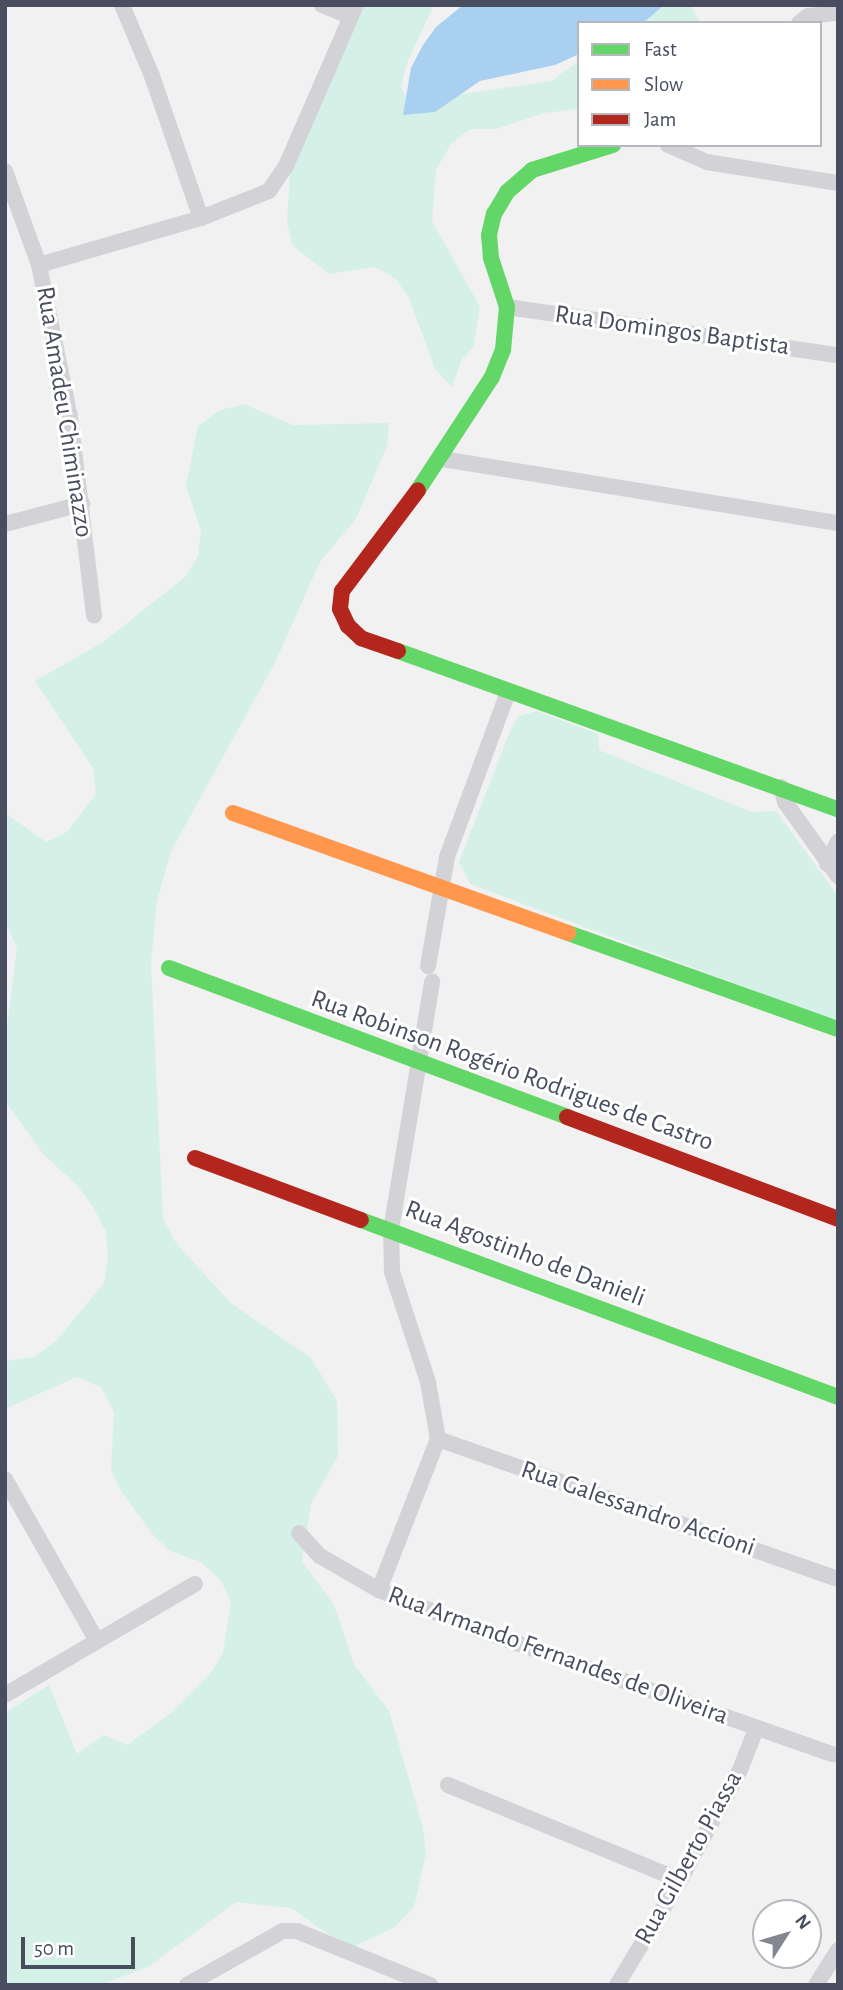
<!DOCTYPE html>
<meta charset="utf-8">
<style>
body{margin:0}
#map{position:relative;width:843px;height:1990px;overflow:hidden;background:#f2f1f1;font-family:"Alegreya Sans",sans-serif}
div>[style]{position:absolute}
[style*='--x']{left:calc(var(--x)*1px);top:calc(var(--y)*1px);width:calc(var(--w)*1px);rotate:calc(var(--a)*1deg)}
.green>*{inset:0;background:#d5f1e7}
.water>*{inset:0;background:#a9d0f0}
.street>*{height:16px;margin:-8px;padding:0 8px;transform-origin:8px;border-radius:8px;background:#d3d3d7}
.fast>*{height:16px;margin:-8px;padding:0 8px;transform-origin:8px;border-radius:8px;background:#63d668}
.slow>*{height:16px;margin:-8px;padding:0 8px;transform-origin:8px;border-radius:8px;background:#ff974d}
.jam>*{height:16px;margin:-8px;padding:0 8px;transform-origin:8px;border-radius:8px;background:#b3261e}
span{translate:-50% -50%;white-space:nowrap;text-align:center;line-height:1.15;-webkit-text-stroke:6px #fff;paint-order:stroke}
.street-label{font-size:26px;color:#484e5f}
.frame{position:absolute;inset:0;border:7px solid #484e5f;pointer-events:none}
.legend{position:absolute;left:577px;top:21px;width:245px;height:126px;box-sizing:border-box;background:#fff;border:2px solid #b6b8bf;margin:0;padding:9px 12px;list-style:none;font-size:21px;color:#484e5f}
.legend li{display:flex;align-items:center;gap:14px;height:35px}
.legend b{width:35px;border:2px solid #b6b8bf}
.north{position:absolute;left:752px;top:1899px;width:70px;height:70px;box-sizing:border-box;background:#fff;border:2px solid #b6b8bf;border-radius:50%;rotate:53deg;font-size:19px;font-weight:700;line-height:28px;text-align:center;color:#484e5f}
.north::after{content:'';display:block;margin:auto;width:24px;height:32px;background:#848792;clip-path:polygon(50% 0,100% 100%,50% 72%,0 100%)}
.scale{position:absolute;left:21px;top:1937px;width:114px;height:32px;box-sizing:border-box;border:4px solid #484e5f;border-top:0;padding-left:9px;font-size:21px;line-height:24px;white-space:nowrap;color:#484e5f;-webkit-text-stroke:5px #fff;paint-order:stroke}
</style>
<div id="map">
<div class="green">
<i style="clip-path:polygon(362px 5px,434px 5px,407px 63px,401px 86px,411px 109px,449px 96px,551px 81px,579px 61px,579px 109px,544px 113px,496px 129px,470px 129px,451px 144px,436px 170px,432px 221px,480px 307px,473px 348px,462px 359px,452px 387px,435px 369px,409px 298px,395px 278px,375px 267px,329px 274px,292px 245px,287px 222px,290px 171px)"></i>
<i style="clip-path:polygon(653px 5px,690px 5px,700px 22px,636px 23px)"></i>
<i style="clip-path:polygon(244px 404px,293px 425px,389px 423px,387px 446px,356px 519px,320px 562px,275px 663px,171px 851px,157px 901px,151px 962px,163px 1218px,176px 1243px,231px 1303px,311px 1358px,337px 1401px,338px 1456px,311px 1504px,302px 1561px,334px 1605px,354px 1664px,389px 1711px,423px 1827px,426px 1854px,414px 1907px,395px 1927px,349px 1949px,291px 1908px,236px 1902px,148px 1967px,100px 1985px,5px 1985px,5px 1713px,49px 1685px,77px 1754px,103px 1735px,127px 1745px,171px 1713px,210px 1674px,223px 1653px,231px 1602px,221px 1581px,201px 1562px,170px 1551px,153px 1535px,121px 1491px,111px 1470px,114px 1412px,101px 1387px,77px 1377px,5px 1409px,5px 1361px,34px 1357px,56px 1341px,104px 1283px,108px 1258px,106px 1232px,93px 1207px,77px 1185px,43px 1154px,5px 1101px,5px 1042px,17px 948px,5px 922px,5px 813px,46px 842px,67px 832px,96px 794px,93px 768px,35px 681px,103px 642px,185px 577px,198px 556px,201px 531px,186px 486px,198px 426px,220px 410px)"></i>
<i style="clip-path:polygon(537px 711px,598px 734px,599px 750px,752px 812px,776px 811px,838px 896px,838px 1022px,470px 884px,459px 862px,512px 726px,519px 716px)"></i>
</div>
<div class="water">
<i style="clip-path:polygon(463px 5px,664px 5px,643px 23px,579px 23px,579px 54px,555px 65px,480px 81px,435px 112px,403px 115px,411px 68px,423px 45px,436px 27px)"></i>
</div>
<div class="street">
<i style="--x:122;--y:5;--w:77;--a:67.1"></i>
<i style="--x:152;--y:76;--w:150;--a:71"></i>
<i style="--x:322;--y:5;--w:29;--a:22"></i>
<i style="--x:799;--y:23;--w:11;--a:-38"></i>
<i style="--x:808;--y:16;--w:30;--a:-6"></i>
<i style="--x:668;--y:145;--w:43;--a:23.6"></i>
<i style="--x:707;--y:162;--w:133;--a:9.1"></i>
<i style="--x:5;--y:171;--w:100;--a:70.1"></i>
<i style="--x:39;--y:265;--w:155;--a:78.5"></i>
<i style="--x:70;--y:417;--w:200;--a:83.1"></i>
<i style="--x:39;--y:265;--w:169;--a:-16.2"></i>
<i style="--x:201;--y:218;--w:73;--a:-21.7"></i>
<i style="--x:269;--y:191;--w:30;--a:-56"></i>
<i style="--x:286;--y:166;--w:176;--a:-66.5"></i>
<i style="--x:507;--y:307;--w:334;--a:8.3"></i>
<i style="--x:442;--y:459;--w:401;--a:9.2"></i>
<i style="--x:5;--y:524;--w:80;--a:-14.6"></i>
<i style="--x:781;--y:787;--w:16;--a:75"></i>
<i style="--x:785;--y:802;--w:91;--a:54.4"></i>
<i style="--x:827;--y:864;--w:25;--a:-64"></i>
<i style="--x:428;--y:966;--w:111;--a:-80.1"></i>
<i style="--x:447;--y:857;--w:176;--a:-69.7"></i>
<i style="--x:438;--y:1439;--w:424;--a:19.3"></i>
<i style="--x:5;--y:1479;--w:186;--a:60.4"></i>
<i style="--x:299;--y:1533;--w:31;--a:48"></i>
<i style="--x:320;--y:1556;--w:68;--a:30"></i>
<i style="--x:379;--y:1590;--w:102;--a:21.8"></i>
<i style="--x:474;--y:1628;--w:380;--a:19.4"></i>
<i style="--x:379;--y:1590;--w:162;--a:-68.7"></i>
<i style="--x:438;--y:1439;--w:58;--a:-100"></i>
<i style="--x:428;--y:1382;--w:116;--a:-108.1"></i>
<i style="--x:392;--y:1272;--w:42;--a:-91.4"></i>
<i style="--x:391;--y:1230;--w:252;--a:-80.6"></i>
<i style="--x:5;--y:1695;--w:220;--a:-30.3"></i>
<i style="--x:448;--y:1785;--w:251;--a:22.3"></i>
<i style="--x:187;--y:1985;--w:110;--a:-29.4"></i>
<i style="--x:283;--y:1931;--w:14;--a:0"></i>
<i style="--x:297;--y:1931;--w:144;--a:22.1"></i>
<i style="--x:617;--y:1985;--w:122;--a:-59"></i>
<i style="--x:680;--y:1880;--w:125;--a:-61.4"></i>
<i style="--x:740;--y:1770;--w:44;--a:-68.7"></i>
<i style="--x:816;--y:1985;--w:41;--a:-57.8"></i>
</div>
<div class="fast">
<i style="--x:418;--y:490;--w:135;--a:-56.8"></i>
<i style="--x:492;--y:377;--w:29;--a:-68"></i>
<i style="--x:503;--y:350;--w:43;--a:-84.7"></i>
<i style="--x:507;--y:307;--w:52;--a:-108.1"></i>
<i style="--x:491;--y:258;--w:23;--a:-95"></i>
<i style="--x:489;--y:235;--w:22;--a:-77"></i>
<i style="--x:494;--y:214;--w:26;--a:-59"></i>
<i style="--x:507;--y:192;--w:33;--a:-41"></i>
<i style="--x:532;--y:170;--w:85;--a:-17.2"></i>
<i style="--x:398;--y:651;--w:468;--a:19.8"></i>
<i style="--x:568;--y:933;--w:287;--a:19.6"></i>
<i style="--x:169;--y:968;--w:425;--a:20.5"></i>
<i style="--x:361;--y:1220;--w:509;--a:20.36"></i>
</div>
<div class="slow">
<i style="--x:233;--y:813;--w:356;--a:19.7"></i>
</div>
<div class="jam">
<i style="--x:398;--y:651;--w:39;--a:-161"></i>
<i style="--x:361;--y:638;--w:18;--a:-137"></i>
<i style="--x:348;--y:626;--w:19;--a:-115"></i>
<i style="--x:340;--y:609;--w:18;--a:-84"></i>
<i style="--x:342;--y:591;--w:126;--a:-53"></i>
<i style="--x:567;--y:1117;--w:290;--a:20.6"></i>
<i style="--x:195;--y:1158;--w:177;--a:20.5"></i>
</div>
<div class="street-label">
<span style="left:672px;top:331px;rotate:8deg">Rua Domingos Baptista</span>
<span style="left:64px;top:412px;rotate:81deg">Rua Amadeu Chiminazzo</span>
<span style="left:512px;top:1071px;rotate:20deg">Rua Robinson Rogério Rodrigues de Castro</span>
<span style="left:525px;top:1254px;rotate:21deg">Rua Agostinho de Danieli</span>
<span style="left:638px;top:1509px;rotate:19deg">Rua Galessandro Accioni</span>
<span style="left:558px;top:1656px;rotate:20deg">Rua Armando Fernandes de Oliveira</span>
<span style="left:689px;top:1858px;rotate:-61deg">Rua Gilberto Piassa</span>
</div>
<div class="frame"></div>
<ul class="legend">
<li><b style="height:9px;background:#63d668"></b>Fast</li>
<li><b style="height:9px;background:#ff974d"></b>Slow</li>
<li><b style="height:9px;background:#b3261e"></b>Jam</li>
</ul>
<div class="north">N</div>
<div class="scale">50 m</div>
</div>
